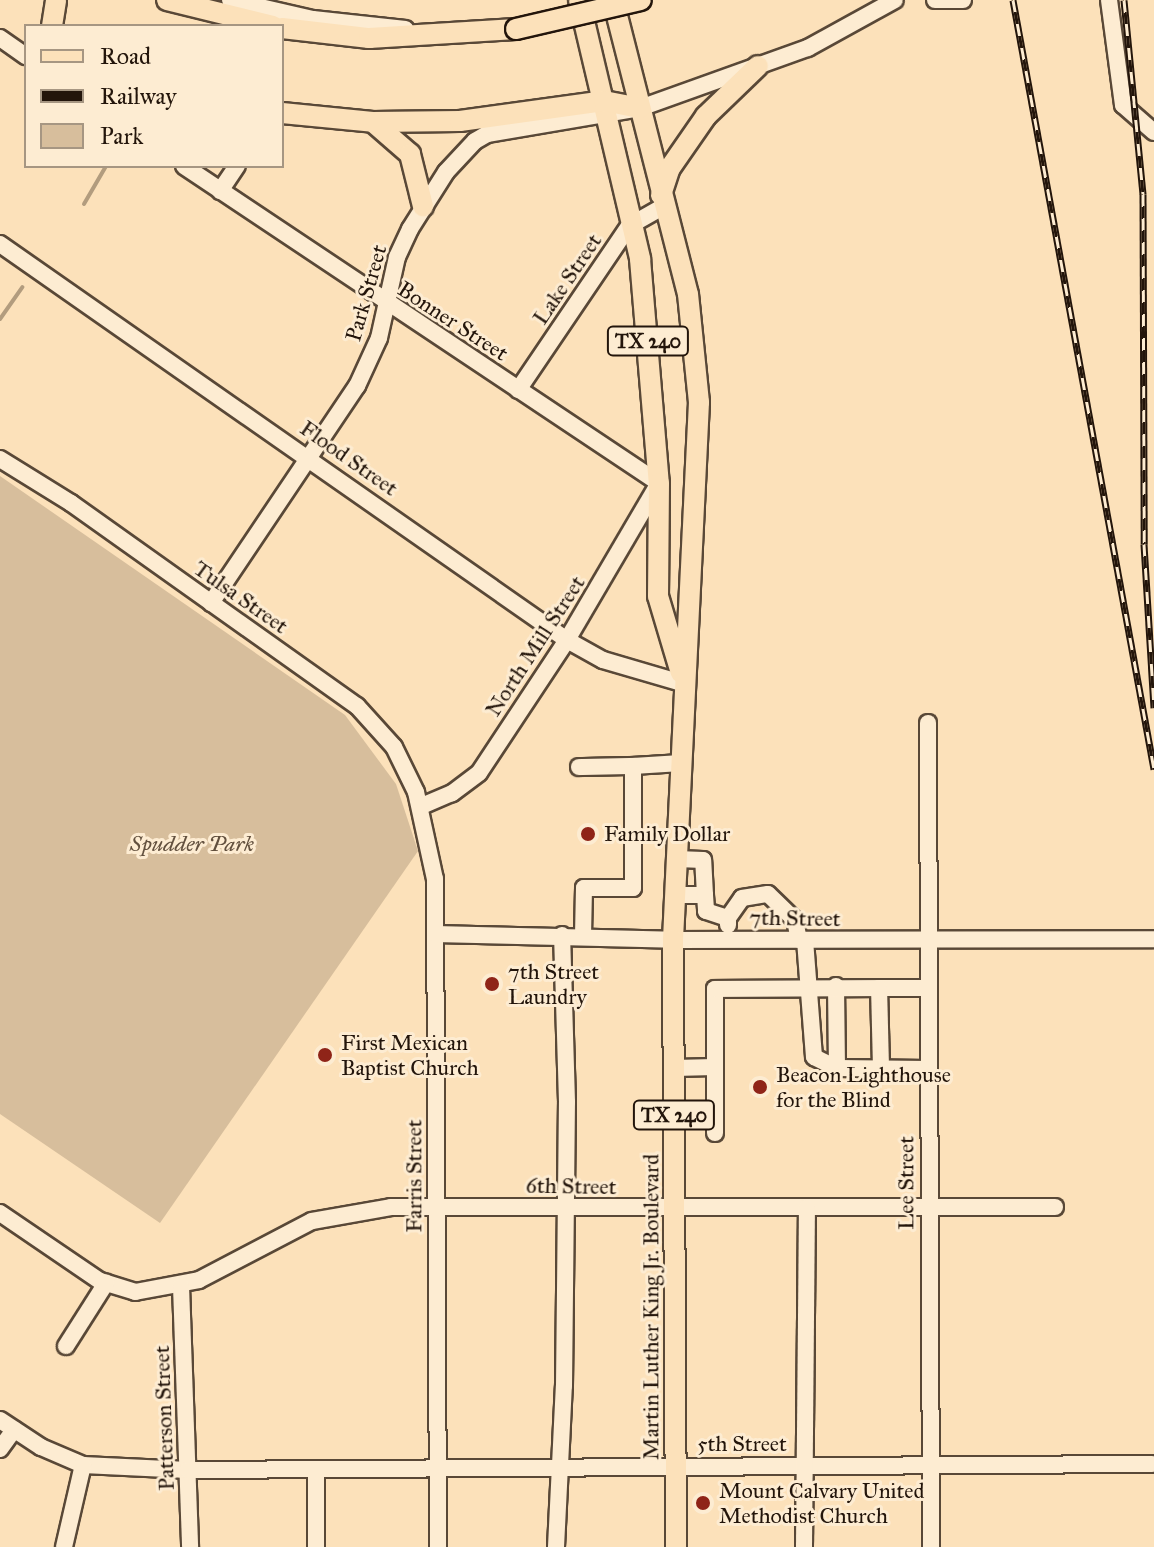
<!DOCTYPE html>
<style>
body{margin:0}
#map{position:relative;width:1154px;height:1547px;overflow:hidden;background:#fce1ba;font-family:"IM FELL Great Primer",serif}
div>[style]{position:absolute}
[style*='--x']{left:calc(var(--x)*1px);top:calc(var(--y)*1px);width:calc(var(--w)*1px);rotate:calc(var(--a)*1deg)}
.green>*{inset:0;background:#d7be9c}
.stream>*{height:4px;margin:-2px;padding:0 2px;transform-origin:2px;border-radius:2px;background:#b29c7e}
.roads{filter:drop-shadow(2px 0 #594837) drop-shadow(-2px 0 #594837) drop-shadow(0 2px #594837) drop-shadow(0 -2px #594837)}
.minor>*{height:16px;margin:-8px;padding:0 8px;transform-origin:8px;border-radius:8px;background:#fdecd2}
.major>*{height:20px;margin:-10px;padding:0 10px;transform-origin:10px;border-radius:10px;background:#fce1ba}
.rail>*{height:7px;margin-top:-3.5px;transform-origin:0;background:repeating-linear-gradient(90deg,#fdecd2 0 12px,#23150b 0 24px);box-sizing:border-box;border-block:2px solid #23150b}
.bridges{filter:drop-shadow(2px 0 #23150b) drop-shadow(-2px 0 #23150b) drop-shadow(0 2px #23150b) drop-shadow(0 -2px #23150b)}
.major-bridge>*{height:20px;margin:-10px;padding:0 10px;transform-origin:10px;border-radius:10px;background:#fce1ba}
.dots>*{width:22px;height:22px;translate:-50% -50%;box-sizing:border-box;border:4px solid #fdecd2;border-radius:50%}
span{translate:-50% -50%;white-space:nowrap;text-align:center;line-height:1.15;-webkit-text-stroke:6px #fdecd2;paint-order:stroke}
.shield-label span{padding:2px 6px;background:#fdecd2;border:2px solid;border-radius:6px;-webkit-text-stroke-width:0}
.shield-label{font-size:20px;color:#23150b;font-weight:700}
.street-label{font-size:22px;color:#23150b}
.poi-label{font-size:22px;color:#23150b}
.left{translate:0 -50%;text-align:left}
.park-label{font-size:22px;color:#62503e;font-style:italic}
.legend{position:absolute;left:24px;top:24px;width:260px;height:144px;box-sizing:border-box;background:#fdecd2;border:2px solid #a69682;margin:0;padding:10px 14px;list-style:none;font-size:24px;color:#23150b}
.legend li{display:flex;align-items:center;gap:16px;height:40px}
.legend b{width:40px;border:2px solid #a69682}
</style>
<div id="map">
<div class="green">
<i style="clip-path:polygon(0 476px,345px 715px,396px 784px,418px 851px,160px 1223px,0 1114px)"></i>
</div>
<div class="stream">
<i style="--x:84;--y:204;--w:44;--a:-59.9"></i>
<i style="--x:0;--y:319;--w:39;--a:-55"></i>
</div>
<div class="roads">
<div class="minor">
<i style="--x:230;--y:0;--w:85;--a:12.9"></i>
<i style="--x:313;--y:19;--w:93;--a:6.2"></i>
<i style="--x:935;--y:0;--w:28;--a:0"></i>
<i style="--x:1109;--y:0;--w:106;--a:82.4"></i>
<i style="--x:1123;--y:105;--w:41;--a:41.1"></i>
<i style="--x:0;--y:38;--w:32;--a:35"></i>
<i style="--x:184;--y:166;--w:571;--a:33.72"></i>
<i style="--x:659;--y:483;--w:182;--a:120.4"></i>
<i style="--x:567;--y:640;--w:159;--a:123.5"></i>
<i style="--x:479;--y:773;--w:34;--a:143"></i>
<i style="--x:452;--y:793;--w:34;--a:157"></i>
<i style="--x:220;--y:191;--w:30;--a:-56"></i>
<i style="--x:0;--y:244;--w:692;--a:34.93"></i>
<i style="--x:567;--y:640;--w:41;--a:29.1"></i>
<i style="--x:603;--y:660;--w:85;--a:16.3"></i>
<i style="--x:518;--y:390;--w:198;--a:-55.9"></i>
<i style="--x:629;--y:226;--w:40;--a:-29.7"></i>
<i style="--x:0;--y:459;--w:84;--a:31.8"></i>
<i style="--x:71;--y:503;--w:351;--a:35.4"></i>
<i style="--x:357;--y:706;--w:55;--a:47.9"></i>
<i style="--x:394;--y:747;--w:50;--a:63.9"></i>
<i style="--x:416;--y:792;--w:89;--a:77.7"></i>
<i style="--x:435;--y:879;--w:668;--a:89.74"></i>
<i style="--x:211;--y:603;--w:262;--a:-56.1"></i>
<i style="--x:357;--y:386;--w:53;--a:-65.4"></i>
<i style="--x:379;--y:338;--w:83;--a:-77.5"></i>
<i style="--x:397;--y:257;--w:31;--a:-65"></i>
<i style="--x:410;--y:229;--w:67;--a:-57.7"></i>
<i style="--x:446;--y:172;--w:42;--a:-46.9"></i>
<i style="--x:475;--y:141;--w:14;--a:-30"></i>
<i style="--x:487;--y:134;--w:155;--a:-9.6"></i>
<i style="--x:640;--y:108;--w:178;--a:-19.7"></i>
<i style="--x:808;--y:48;--w:99;--a:-28.9"></i>
<i style="--x:928;--y:723;--w:824;--a:89.79"></i>
<i style="--x:579;--y:767;--w:54;--a:-1.1"></i>
<i style="--x:675;--y:895;--w:30;--a:0"></i>
<i style="--x:705;--y:895;--w:35;--a:-93"></i>
<i style="--x:703;--y:860;--w:26;--a:-178"></i>
<i style="--x:705;--y:895;--w:16;--a:86"></i>
<i style="--x:706;--y:911;--w:23;--a:18"></i>
<i style="--x:728;--y:918;--w:7;--a:90"></i>
<i style="--x:728;--y:918;--w:24;--a:-55"></i>
<i style="--x:742;--y:898;--w:26;--a:-9"></i>
<i style="--x:768;--y:894;--w:37;--a:44"></i>
<i style="--x:795;--y:920;--w:20;--a:79"></i>
<i style="--x:435;--y:934;--w:238;--a:1.4"></i>
<i style="--x:673;--y:940;--w:481;--a:-0.1"></i>
<i style="--x:583;--y:936;--w:48;--a:-88.8"></i>
<i style="--x:584;--y:888;--w:49;--a:0"></i>
<i style="--x:633;--y:888;--w:122;--a:-90"></i>
<i style="--x:633;--y:766;--w:48;--a:-3.6"></i>
<i style="--x:805;--y:940;--w:117;--a:85.6"></i>
<i style="--x:814;--y:1057;--w:25;--a:26"></i>
<i style="--x:837;--y:1068;--w:91;--a:0.6"></i>
<i style="--x:836;--y:986;--w:82;--a:89.3"></i>
<i style="--x:674;--y:1068;--w:41;--a:-1.4"></i>
<i style="--x:881;--y:1068;--w:80;--a:-91.4"></i>
<i style="--x:879;--y:988;--w:49;--a:0"></i>
<i style="--x:715;--y:1133;--w:144;--a:-90"></i>
<i style="--x:715;--y:989;--w:164;--a:-0.3"></i>
<i style="--x:0;--y:1213;--w:121;--a:34.2"></i>
<i style="--x:100;--y:1281;--w:37;--a:17"></i>
<i style="--x:135;--y:1292;--w:65;--a:-10.6"></i>
<i style="--x:199;--y:1280;--w:127;--a:-27.6"></i>
<i style="--x:312;--y:1221;--w:80;--a:-10"></i>
<i style="--x:391;--y:1207;--w:664;--a:0"></i>
<i style="--x:181;--y:1286;--w:261;--a:88"></i>
<i style="--x:66;--y:1346;--w:75;--a:-57.6"></i>
<i style="--x:0;--y:1420;--w:49;--a:33.4"></i>
<i style="--x:41;--y:1447;--w:46;--a:23.2"></i>
<i style="--x:83;--y:1465;--w:105;--a:2.7"></i>
<i style="--x:188;--y:1470;--w:964;--a:-0.36"></i>
<i style="--x:0;--y:1449;--w:24;--a:-54"></i>
<i style="--x:64;--y:1547;--w:84;--a:-77"></i>
<i style="--x:316;--y:1547;--w:78;--a:-90"></i>
<i style="--x:556;--y:1547;--w:161;--a:-87.2"></i>
<i style="--x:564;--y:1386;--w:284;--a:-89.4"></i>
<i style="--x:567;--y:1102;--w:167;--a:-91.7"></i>
<i style="--x:804;--y:1547;--w:339;--a:-89.5"></i>
</div>
<div class="major">
<i style="--x:167;--y:0;--w:109;--a:13.8"></i>
<i style="--x:579;--y:0;--w:266;--a:76.7"></i>
<i style="--x:640;--y:259;--w:225;--a:85.2"></i>
<i style="--x:659;--y:483;--w:113;--a:90.5"></i>
<i style="--x:658;--y:596;--w:80;--a:73.4"></i>
<i style="--x:613;--y:0;--w:303;--a:75.7"></i>
<i style="--x:688;--y:294;--w:109;--a:84.2"></i>
<i style="--x:699;--y:402;--w:539;--a:92.77"></i>
<i style="--x:673;--y:940;--w:607;--a:89.72"></i>
<i style="--x:52;--y:26;--w:26;--a:-81"></i>
<i style="--x:282;--y:28;--w:88;--a:6.6"></i>
<i style="--x:369;--y:38;--w:147;--a:-3.5"></i>
<i style="--x:282;--y:113;--w:91;--a:5.6"></i>
<i style="--x:373;--y:122;--w:87;--a:-0.7"></i>
<i style="--x:460;--y:121;--w:145;--a:-7.9"></i>
<i style="--x:604;--y:101;--w:37;--a:11"></i>
<i style="--x:373;--y:122;--w:49;--a:40.9"></i>
<i style="--x:410;--y:154;--w:54;--a:76"></i>
<i style="--x:661;--y:195;--w:28;--a:-72"></i>
<i style="--x:670;--y:168;--w:63;--a:-55.3"></i>
<i style="--x:706;--y:116;--w:72;--a:-43.9"></i>
</div>
</div>
<div class="rail">
<i style="--x:1013;--y:0;--w:782;--a:79.61"></i>
<i style="--x:1124;--y:0;--w:195;--a:84.4"></i>
<i style="--x:1143;--y:194;--w:350;--a:89.8"></i>
<i style="--x:1144;--y:544;--w:164;--a:86.5"></i>
</div>
<div class="bridges">
<div class="major-bridge">
<i style="--x:516;--y:29;--w:128;--a:-13.1"></i>
</div>
</div>
<div class="dots">
<i style="left:588px;top:834px;background:#8f2418"></i>
<i style="left:492px;top:984px;background:#8f2418"></i>
<i style="left:325px;top:1055px;background:#8f2418"></i>
<i style="left:760px;top:1087px;background:#8f2418"></i>
<i style="left:703px;top:1503px;background:#8f2418"></i>
</div>
<div class="shield-label">
<span style="left:648px;top:341px">TX 240</span>
<span style="left:674px;top:1115px">TX 240</span>
</div>
<div class="street-label">
<span style="left:567px;top:279px;rotate:-56deg">Lake Street</span>
<span style="left:366px;top:293px;rotate:-74deg">Park Street</span>
<span style="left:453px;top:321px;rotate:33deg">Bonner Street</span>
<span style="left:349px;top:458px;rotate:35deg">Flood Street</span>
<span style="left:241px;top:597px;rotate:35deg">Tulsa Street</span>
<span style="left:535px;top:646px;rotate:-57deg">North Mill Street</span>
<span style="left:795px;top:918px;rotate:1deg">7th Street</span>
<span style="left:414px;top:1176px;rotate:-90deg">Farris Street</span>
<span style="left:906px;top:1183px;rotate:-90deg">Lee Street</span>
<span style="left:571px;top:1186px;rotate:1deg">6th Street</span>
<span style="left:651px;top:1307px;rotate:-90deg">Martin Luther King Jr. Boulevard</span>
<span style="left:164px;top:1418px;rotate:-92deg">Patterson Street</span>
<span style="left:742px;top:1444px">5th Street</span>
</div>
<div class="poi-label">
<span class="left" style="left:604px;top:834px">Family Dollar</span>
<span class="left" style="left:508px;top:984px">7th Street<br>Laundry</span>
<span class="left" style="left:341px;top:1055px">First Mexican<br>Baptist Church</span>
<span class="left" style="left:776px;top:1087px">Beacon Lighthouse<br>for the Blind</span>
<span class="left" style="left:719px;top:1503px">Mount Calvary United<br>Methodist Church</span>
</div>
<div class="park-label">
<span style="left:192px;top:844px">Spudder Park</span>
</div>
<ul class="legend">
<li><b style="height:10px;background:#fce1ba"></b>Road</li>
<li><b style="height:10px;background:#23150b"></b>Railway</li>
<li><b style="height:22px;background:#d7be9c"></b>Park</li>
</ul>
</div>
